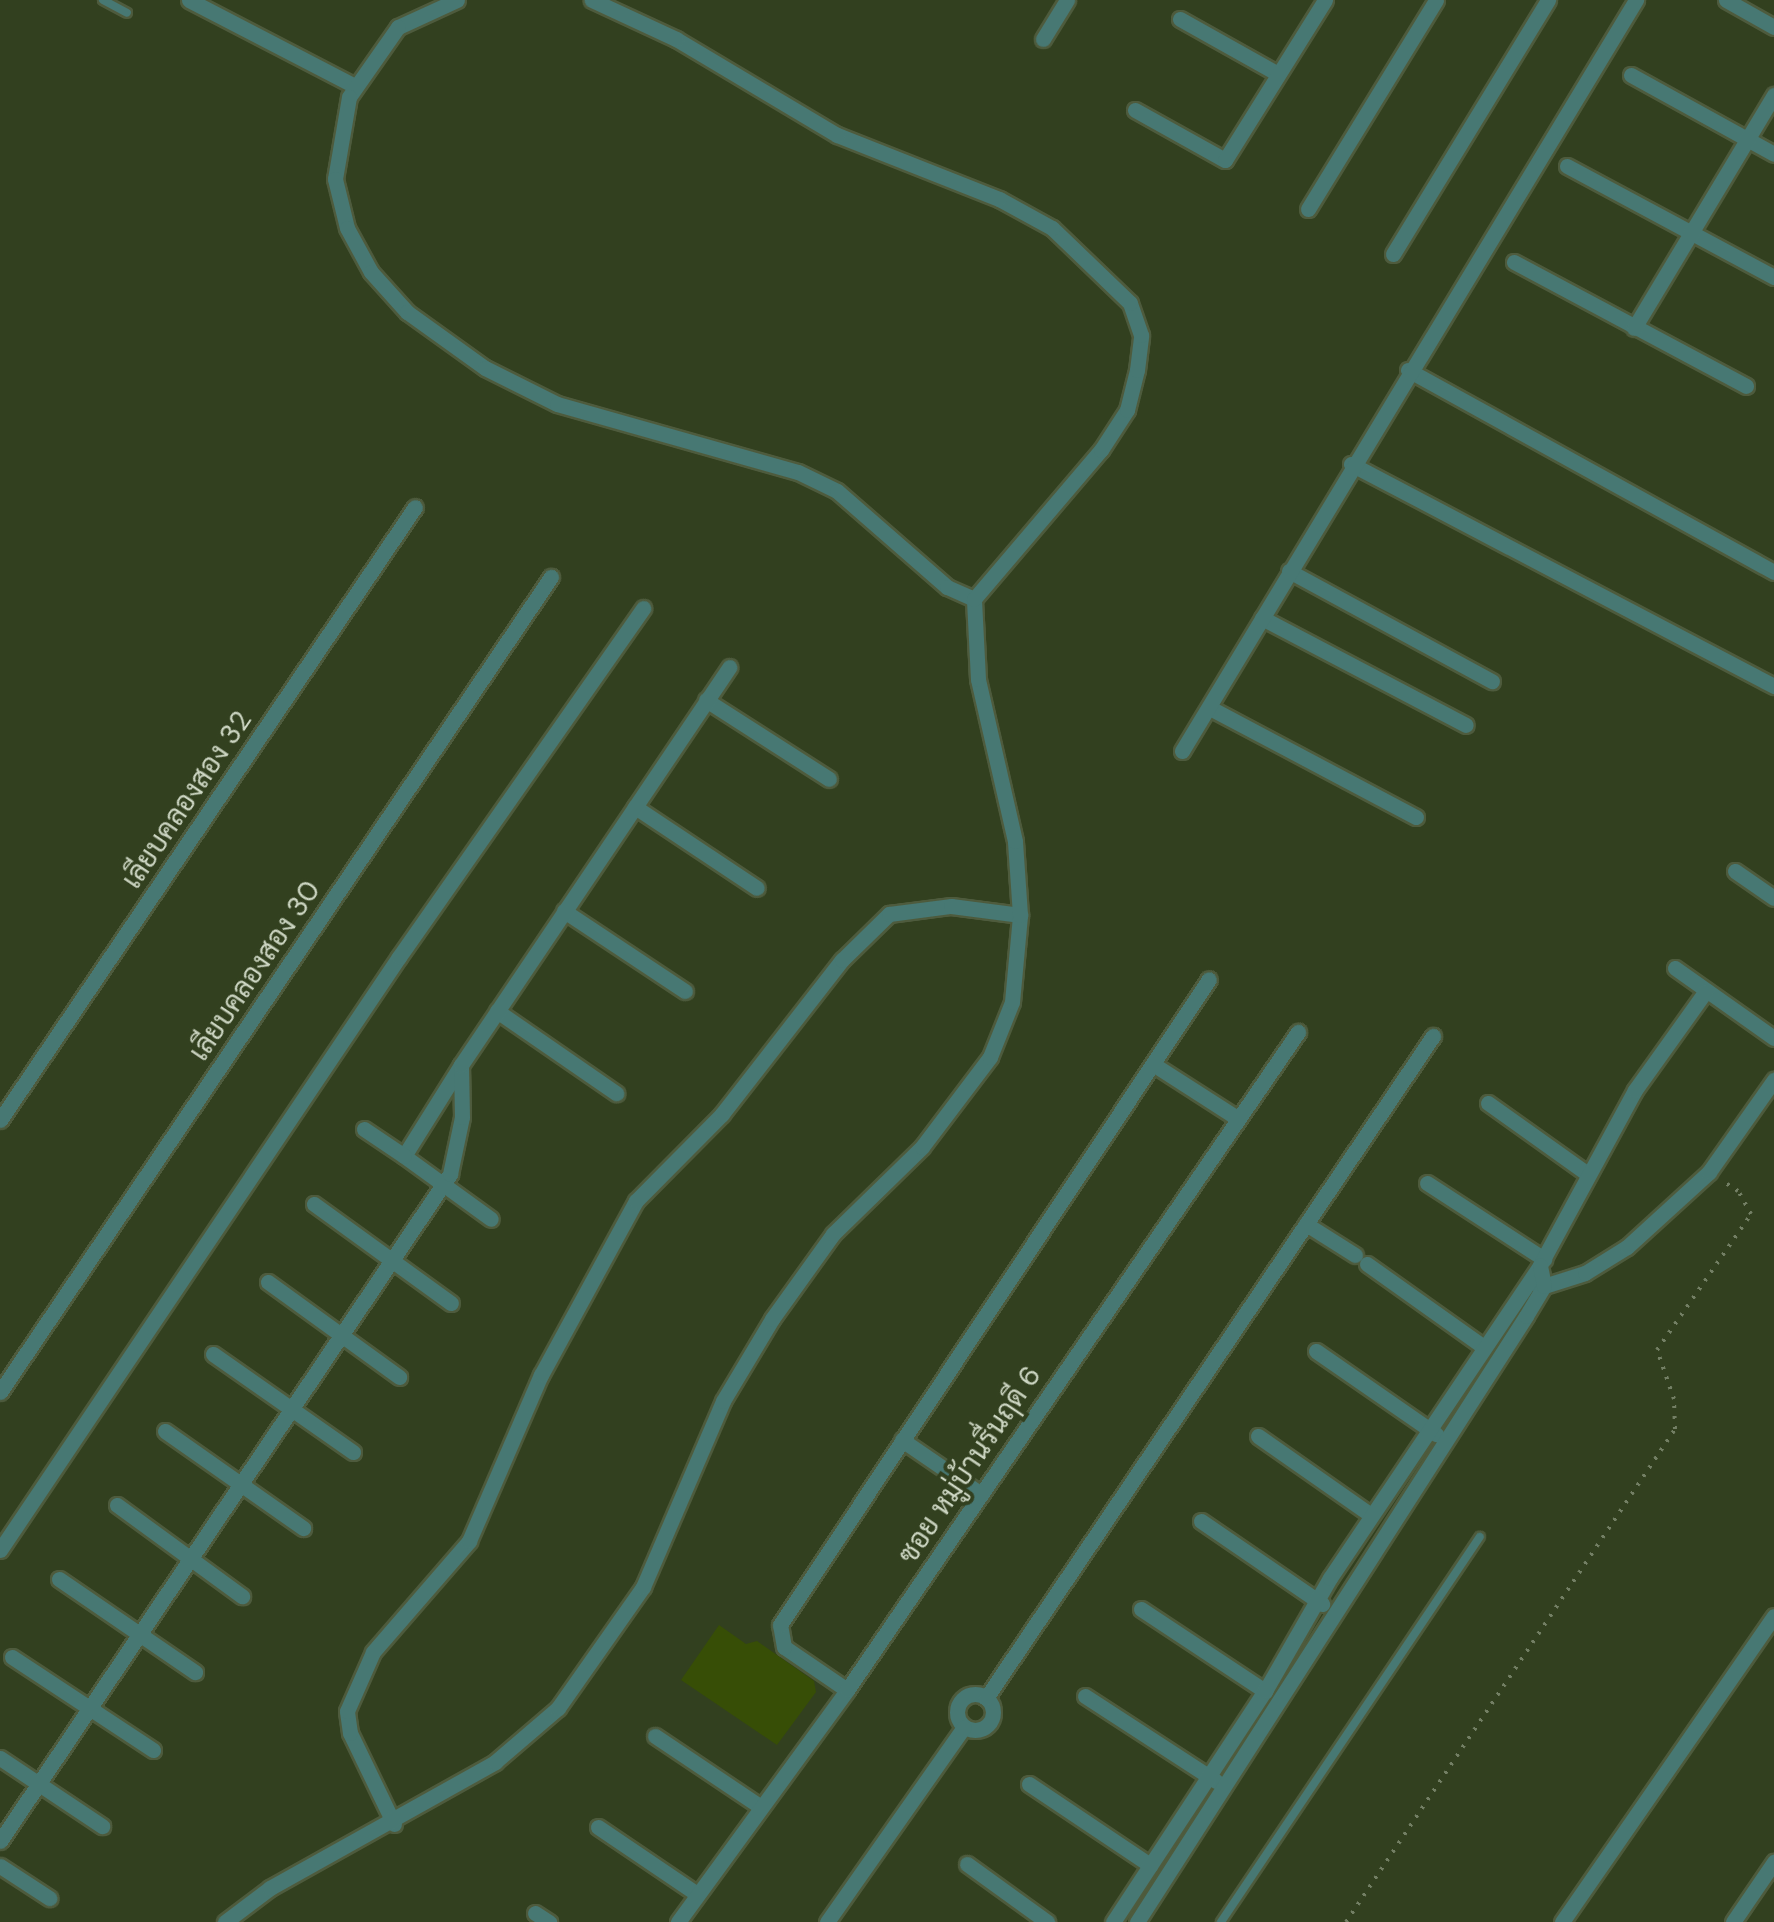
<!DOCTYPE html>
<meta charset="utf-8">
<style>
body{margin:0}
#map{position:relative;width:1774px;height:1922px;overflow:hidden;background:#32401f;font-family:"DM Sans",Sarabun,sans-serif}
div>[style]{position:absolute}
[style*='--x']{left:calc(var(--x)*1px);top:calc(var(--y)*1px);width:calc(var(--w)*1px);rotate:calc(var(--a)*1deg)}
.green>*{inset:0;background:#374e06}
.path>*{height:4px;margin-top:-2px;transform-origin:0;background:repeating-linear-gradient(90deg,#737f64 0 2.5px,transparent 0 10.5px)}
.roads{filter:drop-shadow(2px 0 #4e5b3d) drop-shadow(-2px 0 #4e5b3d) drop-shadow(0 2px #4e5b3d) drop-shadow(0 -2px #4e5b3d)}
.lane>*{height:8px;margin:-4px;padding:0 4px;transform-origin:4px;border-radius:4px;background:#477873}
.street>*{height:15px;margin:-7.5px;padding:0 7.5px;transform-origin:7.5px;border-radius:7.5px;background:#477873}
.street>.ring{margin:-7.5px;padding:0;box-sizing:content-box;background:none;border:15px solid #477873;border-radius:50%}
span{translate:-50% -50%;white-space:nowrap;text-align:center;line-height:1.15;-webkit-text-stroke:8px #32401f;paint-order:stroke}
.street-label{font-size:28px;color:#cdd6c3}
</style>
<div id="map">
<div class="green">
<i style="clip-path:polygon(719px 1625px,746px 1644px,757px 1641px,814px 1681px,816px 1692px,777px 1745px,681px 1680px)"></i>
</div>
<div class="path">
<i style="--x:1346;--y:1922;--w:593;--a:-56.28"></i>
<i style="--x:1675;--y:1429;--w:30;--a:-92"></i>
<i style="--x:1674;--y:1399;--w:52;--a:-109.1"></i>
<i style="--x:1657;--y:1350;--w:165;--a:-55.3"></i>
<i style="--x:1751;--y:1214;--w:26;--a:-119"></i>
<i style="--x:1738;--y:1191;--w:20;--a:-147"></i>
</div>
<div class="roads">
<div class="lane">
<i style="--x:103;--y:0;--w:27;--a:28"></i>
<i style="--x:1221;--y:1922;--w:464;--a:-56.1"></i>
</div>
<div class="street">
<i style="--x:189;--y:0;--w:187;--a:27.4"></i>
<i style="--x:457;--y:0;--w:65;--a:155.4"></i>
<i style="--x:398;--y:27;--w:85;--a:125"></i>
<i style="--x:349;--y:97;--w:83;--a:99.7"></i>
<i style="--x:335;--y:179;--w:50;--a:76.2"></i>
<i style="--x:347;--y:228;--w:50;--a:61.4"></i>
<i style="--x:371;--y:272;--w:54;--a:48"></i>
<i style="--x:407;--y:312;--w:96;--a:35.7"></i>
<i style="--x:485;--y:368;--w:80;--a:26.6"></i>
<i style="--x:557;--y:404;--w:250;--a:15.8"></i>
<i style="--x:798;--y:472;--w:43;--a:26"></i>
<i style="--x:837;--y:491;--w:146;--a:41.1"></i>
<i style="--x:947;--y:587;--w:30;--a:24"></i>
<i style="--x:1726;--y:0;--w:55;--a:29.4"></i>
<i style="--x:1180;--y:19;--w:112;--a:29.3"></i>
<i style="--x:1043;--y:39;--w:46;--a:-58.4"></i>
<i style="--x:1631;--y:75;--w:163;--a:28.9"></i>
<i style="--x:1135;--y:110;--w:103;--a:29.1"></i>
<i style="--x:1225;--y:160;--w:189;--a:-58"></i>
<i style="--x:1567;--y:166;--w:235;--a:28.2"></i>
<i style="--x:1308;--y:209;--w:245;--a:-58.5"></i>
<i style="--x:1393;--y:254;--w:298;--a:-58.6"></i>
<i style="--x:1514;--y:262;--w:263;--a:28.1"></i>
<i style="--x:1634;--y:328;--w:272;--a:-59"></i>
<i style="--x:1408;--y:370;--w:418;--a:28.9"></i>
<i style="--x:1351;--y:464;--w:478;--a:27.7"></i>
<i style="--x:1289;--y:571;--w:231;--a:28.5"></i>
<i style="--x:1262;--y:618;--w:230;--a:27.7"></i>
<i style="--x:706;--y:700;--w:146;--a:32.7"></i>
<i style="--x:1210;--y:708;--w:233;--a:27.9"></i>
<i style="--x:1182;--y:751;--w:878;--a:-58.85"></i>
<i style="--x:635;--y:807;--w:146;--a:33.6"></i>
<i style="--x:1735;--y:871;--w:47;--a:34.7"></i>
<i style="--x:564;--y:911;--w:145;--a:33.5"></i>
<i style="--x:1675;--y:968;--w:121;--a:35.3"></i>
<i style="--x:497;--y:1011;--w:145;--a:34.6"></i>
<i style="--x:1153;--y:1064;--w:100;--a:32.7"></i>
<i style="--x:461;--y:1065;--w:107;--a:122.1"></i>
<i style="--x:404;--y:1156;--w:107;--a:35.9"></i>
<i style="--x:1488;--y:1103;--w:120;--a:35.5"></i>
<i style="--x:0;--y:1120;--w:740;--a:-55.9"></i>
<i style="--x:364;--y:1129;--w:48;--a:34"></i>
<i style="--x:1427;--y:1183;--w:140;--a:33"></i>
<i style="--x:314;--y:1204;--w:169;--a:35.9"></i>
<i style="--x:1306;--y:1224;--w:58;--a:32.3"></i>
<i style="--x:1367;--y:1264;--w:143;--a:35.4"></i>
<i style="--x:268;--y:1282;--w:162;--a:35.9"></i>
<i style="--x:1535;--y:1283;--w:9;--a:18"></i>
<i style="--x:1544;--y:1286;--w:43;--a:-17.6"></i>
<i style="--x:1585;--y:1273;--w:49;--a:-31.8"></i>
<i style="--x:1627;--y:1247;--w:111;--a:-42.4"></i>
<i style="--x:1709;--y:1172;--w:113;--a:-54.8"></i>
<i style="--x:1316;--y:1351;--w:146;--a:34.7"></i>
<i style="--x:213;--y:1354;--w:171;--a:35"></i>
<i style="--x:0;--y:1392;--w:984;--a:-55.94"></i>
<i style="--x:165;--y:1431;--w:169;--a:35.1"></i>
<i style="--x:1258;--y:1436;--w:138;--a:35"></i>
<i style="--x:902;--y:1440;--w:96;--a:34.4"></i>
<i style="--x:117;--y:1505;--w:155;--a:36.1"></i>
<i style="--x:1201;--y:1521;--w:147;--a:34.4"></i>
<i style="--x:0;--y:1550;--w:715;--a:-56.07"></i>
<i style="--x:399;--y:957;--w:426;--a:-55"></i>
<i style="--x:59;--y:1579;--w:165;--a:34.4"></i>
<i style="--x:1141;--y:1609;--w:149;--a:33.5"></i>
<i style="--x:12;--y:1657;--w:169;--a:33.4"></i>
<i style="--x:847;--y:1690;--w:76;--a:-145.7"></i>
<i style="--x:784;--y:1647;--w:22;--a:-100"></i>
<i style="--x:780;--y:1625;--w:775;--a:-56.41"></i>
<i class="ring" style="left:957px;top:1694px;width:21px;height:21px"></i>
<i style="--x:1085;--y:1696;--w:156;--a:33"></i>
<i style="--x:986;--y:1698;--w:799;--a:-55.97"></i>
<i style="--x:655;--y:1736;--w:124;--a:33.8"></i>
<i style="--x:0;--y:1758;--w:123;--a:33.7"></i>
<i style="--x:1029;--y:1784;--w:146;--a:33.8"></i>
<i style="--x:394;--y:1824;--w:101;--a:-115.8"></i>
<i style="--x:350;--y:1733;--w:22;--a:-98"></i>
<i style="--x:347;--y:1711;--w:64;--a:-66.2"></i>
<i style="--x:373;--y:1652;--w:147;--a:-49.1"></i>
<i style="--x:469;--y:1541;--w:181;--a:-66.6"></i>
<i style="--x:541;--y:1375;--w:198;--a:-61.4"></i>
<i style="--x:636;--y:1201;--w:122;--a:-45.3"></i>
<i style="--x:722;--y:1114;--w:195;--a:-52.1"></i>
<i style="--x:842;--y:960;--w:66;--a:-44.4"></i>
<i style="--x:889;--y:914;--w:63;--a:-7.4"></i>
<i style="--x:951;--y:906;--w:70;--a:7.4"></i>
<i style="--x:598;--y:1827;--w:120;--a:34.1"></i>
<i style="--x:0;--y:1841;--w:805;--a:-55.99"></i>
<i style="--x:450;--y:1174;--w:58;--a:-78.1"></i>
<i style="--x:462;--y:1117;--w:52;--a:-91.1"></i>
<i style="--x:461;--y:1065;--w:480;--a:-56"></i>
<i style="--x:967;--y:1864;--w:99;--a:35.9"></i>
<i style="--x:0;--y:1866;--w:59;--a:33.1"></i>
<i style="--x:535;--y:1913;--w:17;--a:33"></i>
<i style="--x:225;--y:1922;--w:56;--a:-37.1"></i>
<i style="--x:270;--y:1888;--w:258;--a:-29.2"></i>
<i style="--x:495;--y:1762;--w:83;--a:-40.6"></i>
<i style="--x:558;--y:1708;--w:148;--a:-54.9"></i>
<i style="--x:643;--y:1587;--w:202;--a:-66.7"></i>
<i style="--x:723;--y:1401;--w:96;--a:-59.1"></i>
<i style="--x:772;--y:1319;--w:105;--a:-54.3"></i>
<i style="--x:833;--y:1234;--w:124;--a:-44.3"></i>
<i style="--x:922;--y:1147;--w:113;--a:-52.9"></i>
<i style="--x:990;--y:1057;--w:59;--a:-68.2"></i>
<i style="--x:1012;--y:1002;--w:87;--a:-84.7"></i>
<i style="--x:1020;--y:915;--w:74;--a:-93.9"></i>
<i style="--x:1015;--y:841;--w:166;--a:-102.9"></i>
<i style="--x:978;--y:679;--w:80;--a:-92.9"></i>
<i style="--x:974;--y:599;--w:196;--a:-49.6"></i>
<i style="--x:1101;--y:450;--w:48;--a:-57"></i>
<i style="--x:1127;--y:410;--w:41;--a:-76"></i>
<i style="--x:1137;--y:370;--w:35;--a:-83"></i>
<i style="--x:1141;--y:335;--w:34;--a:-109"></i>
<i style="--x:1130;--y:303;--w:108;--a:-136.1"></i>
<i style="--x:1052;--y:228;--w:60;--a:-151.3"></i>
<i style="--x:999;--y:199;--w:174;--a:-158.4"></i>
<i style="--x:837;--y:135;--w:187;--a:-149.2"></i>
<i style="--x:676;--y:39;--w:93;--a:-155.1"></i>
<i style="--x:678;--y:1922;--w:287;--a:-53.9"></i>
<i style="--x:847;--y:1690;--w:798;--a:-55.57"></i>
<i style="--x:827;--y:1922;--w:238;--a:-54.9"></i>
<i style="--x:1113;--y:1922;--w:277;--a:-56.7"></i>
<i style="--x:1265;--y:1691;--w:130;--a:-60.1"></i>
<i style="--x:1330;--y:1578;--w:377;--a:-56.1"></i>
<i style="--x:1540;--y:1265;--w:199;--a:-61.5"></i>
<i style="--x:1635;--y:1090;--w:122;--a:-54.4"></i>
<i style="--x:1137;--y:1922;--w:720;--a:-57.3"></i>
<i style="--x:1526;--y:1316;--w:35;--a:-59"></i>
<i style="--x:1544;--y:1286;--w:21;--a:-101"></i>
<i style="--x:1562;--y:1922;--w:372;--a:-55.3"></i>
<i style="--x:1733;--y:1922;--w:73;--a:-55.7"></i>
</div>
</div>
<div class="street-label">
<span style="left:187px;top:800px;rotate:-56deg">เลียบคลองสอง 32</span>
<span style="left:255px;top:971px;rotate:-56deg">เลียบคลองสอง 30</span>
<span style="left:970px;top:1465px;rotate:-56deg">ซอย หมู่บ้านรื่นฤดี 6</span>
</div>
</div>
